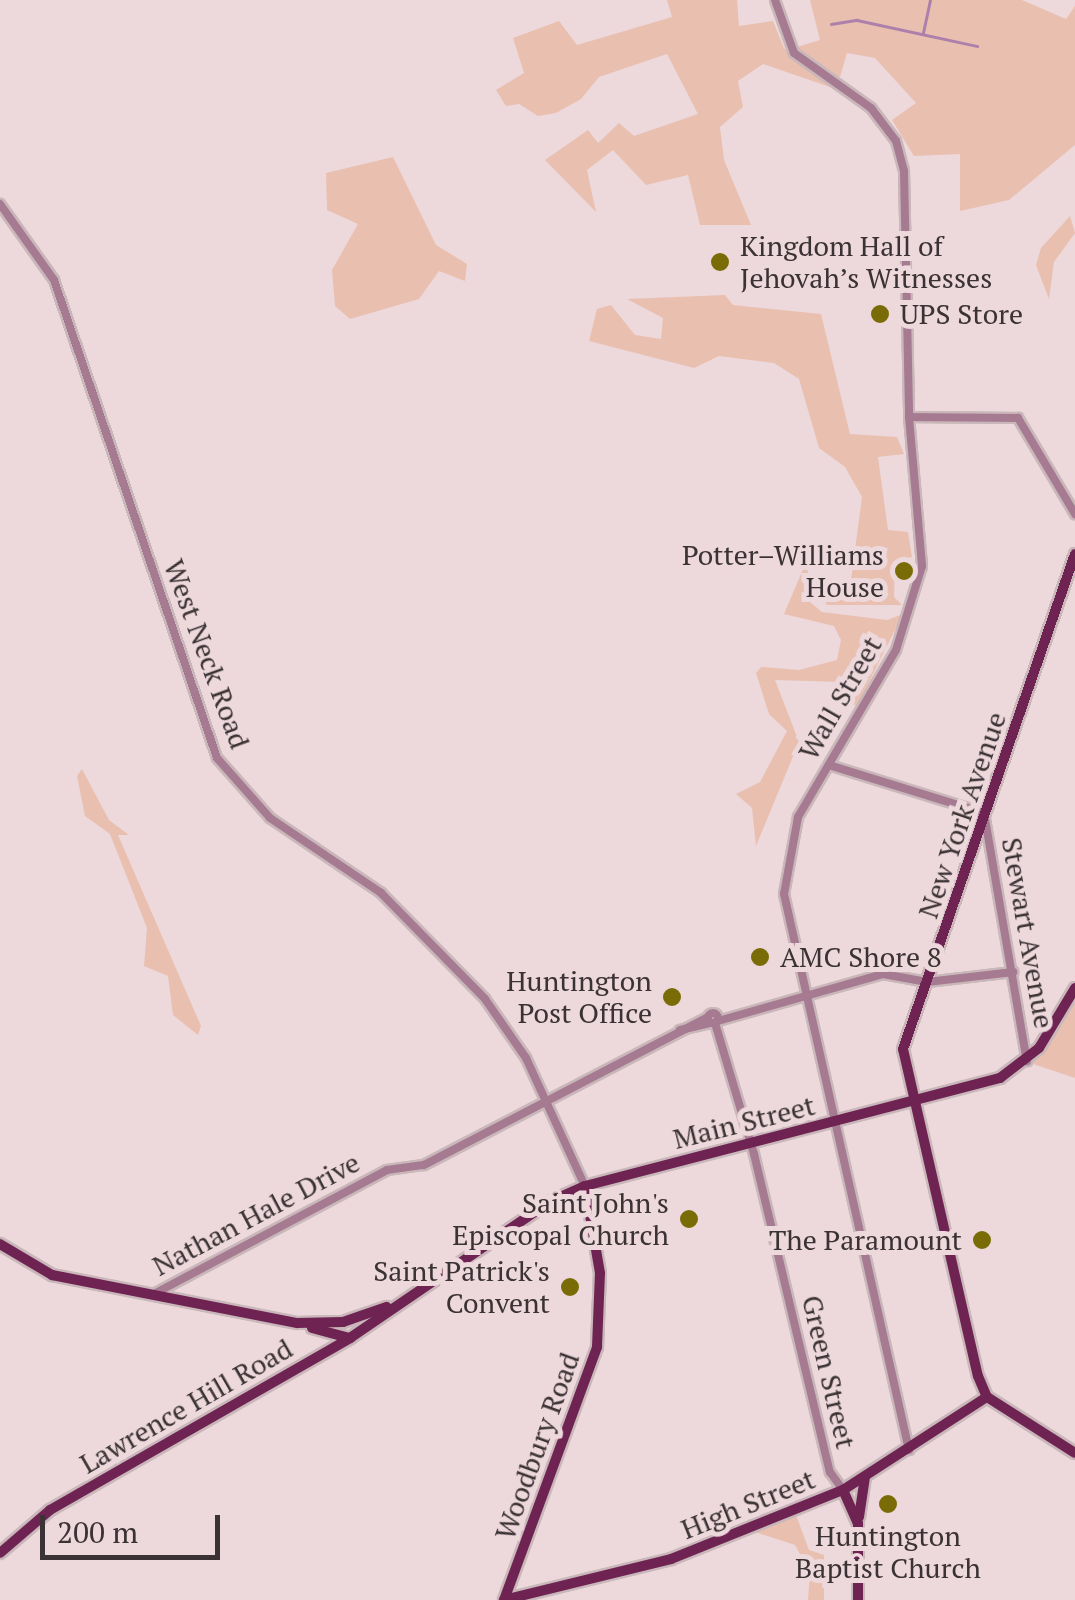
<!DOCTYPE html>
<meta charset="utf-8">
<style>
body{margin:0}
#map{position:relative;width:1075px;height:1600px;overflow:hidden;background:#edd8dc;font-family:"PT Serif",serif}
div>[style]{position:absolute}
[style*='--x']{left:calc(var(--x)*1px);top:calc(var(--y)*1px);width:calc(var(--w)*1px);rotate:calc(var(--a)*1deg)}
.green>*{inset:0;background:#e9c0af}
.stream>*{height:2.5px;margin:-1.25px;padding:0 1.25px;transform-origin:1.25px;border-radius:1.25px;background:#ac80ab}
.roads{filter:drop-shadow(2px 0 #c9b7ba) drop-shadow(-2px 0 #c9b7ba) drop-shadow(0 2px #c9b7ba) drop-shadow(0 -2px #c9b7ba)}
.minor>*{height:8px;margin:-4px;padding:0 4px;transform-origin:4px;border-radius:4px;background:#a67a91}
.minor>.ring{margin:-4px;padding:0;box-sizing:content-box;background:none;border:8px solid #a67a91;border-radius:50%}
.major>*{height:10px;margin:-5px;padding:0 5px;transform-origin:5px;border-radius:5px;background:#6f2352}
.dots>*{width:28px;height:28px;translate:-50% -50%;box-sizing:border-box;border:5px solid #edd8dc;border-radius:50%}
span{translate:-50% -50%;white-space:nowrap;text-align:center;line-height:1.15;-webkit-text-stroke:10px #edd8dc;paint-order:stroke}
.poi-label{font-size:28px;color:#3a3234}
.left{translate:0 -50%;text-align:left}
.right{translate:-100% -50%;text-align:right}
.street-label{font-size:28px;color:#3a3234}
.scale{position:absolute;left:40px;top:1515px;width:180px;height:45px;box-sizing:border-box;border:5px solid #3a3234;border-top:0;padding-left:12px;font-size:30px;line-height:35px;white-space:nowrap;color:#3a3234;-webkit-text-stroke:8px #edd8dc;paint-order:stroke}
</style>
<div id="map">
<div class="green">
<i style="clip-path:polygon(667px 0,737px 0,739px 26px,773px 21px,784px 48px,830px 87px,763px 64px,738px 81px,743px 107px,720px 127px,724px 160px,751px 225px,700px 225px,688px 175px,646px 185px,613px 150px,587px 170px,596px 212px,545px 160px,588px 130px,598px 143px,619px 123px,634px 136px,698px 114px,667px 54px,599px 77px,581px 99px,556px 113px,538px 116px,519px 104px,506px 106px,496px 90px,524px 73px,513px 38px,559px 21px,577px 45px,672px 17px)"></i>
<i style="clip-path:polygon(810px 0,1022px 0,1066px 19px,1075px 6px,1075px 145px,1009px 200px,960px 211px,960px 154px,914px 156px,892px 120px,916px 103px,875px 58px,847px 53px,840px 77px,814px 66px,797px 47px,820px 40px)"></i>
<i style="clip-path:polygon(393px 157px,436px 245px,467px 264px,465px 281px,439px 271px,419px 299px,350px 319px,335px 306px,332px 270px,358px 224px,327px 210px,326px 173px)"></i>
<i style="clip-path:polygon(1070px 216px,1075px 233px,1054px 262px,1049px 299px,1036px 265px,1041px 248px)"></i>
<i style="clip-path:polygon(725px 295px,733px 305px,821px 314px,850px 434px,897px 437px,904px 454px,878px 457px,888px 530px,908px 532px,912px 557px,895px 561px,894px 597px,902px 605px,827px 605px,818px 590px,851px 580px,862px 497px,845px 467px,819px 448px,799px 379px,774px 363px,719px 356px,694px 368px,589px 341px,597px 309px,611px 305px,635px 335px,661px 339px,663px 318px,627px 299px)"></i>
<i style="clip-path:polygon(807px 560px,810px 602px,822px 612px,887px 620px,903px 614px,857px 706px,846px 701px,842px 682px,775px 680px,799px 742px,756px 846px,752px 808px,736px 794px,760px 782px,787px 731px,769px 714px,756px 673px,761px 667px,799px 670px,837px 660px,841px 640px,834px 626px,784px 614px)"></i>
<i style="clip-path:polygon(82px 769px,109px 820px,129px 835px,118px 835px,201px 1026px,198px 1035px,173px 1015px,168px 976px,144px 966px,147px 928px,110px 834px,85px 816px,77px 776px)"></i>
<i style="clip-path:polygon(1075px 1002px,1075px 1078px,1030px 1063px)"></i>
<i style="clip-path:polygon(796px 1515px,809px 1550px,824px 1555px,824px 1600px,808px 1600px,810px 1572px,795px 1545px,755px 1532px)"></i>
</div>
<div class="stream">
<i style="--x:831;--y:24;--w:26;--a:-9"></i>
<i style="--x:857;--y:20;--w:123;--a:12.2"></i>
<i style="--x:923;--y:33;--w:34;--a:-78"></i>
</div>
<div class="roads">
<div class="minor">
<i style="--x:775;--y:0;--w:56;--a:70.3"></i>
<i style="--x:794;--y:53;--w:95;--a:35.5"></i>
<i style="--x:871;--y:108;--w:41;--a:52.9"></i>
<i style="--x:896;--y:141;--w:31;--a:75"></i>
<i style="--x:904;--y:171;--w:246;--a:88.8"></i>
<i style="--x:909;--y:417;--w:150;--a:85"></i>
<i style="--x:922;--y:566;--w:88;--a:107.2"></i>
<i style="--x:896;--y:650;--w:194;--a:120.4"></i>
<i style="--x:798;--y:817;--w:78;--a:100.3"></i>
<i style="--x:784;--y:894;--w:570;--a:77.33"></i>
<i style="--x:0;--y:204;--w:93;--a:54.6"></i>
<i style="--x:54;--y:280;--w:505;--a:71.17"></i>
<i style="--x:217;--y:758;--w:80;--a:48.5"></i>
<i style="--x:270;--y:818;--w:134;--a:34"></i>
<i style="--x:381;--y:893;--w:148;--a:45.5"></i>
<i style="--x:485;--y:999;--w:72;--a:55.2"></i>
<i style="--x:526;--y:1058;--w:141;--a:65.3"></i>
<i style="--x:909;--y:417;--w:109;--a:0.5"></i>
<i style="--x:1018;--y:418;--w:112;--a:59.3"></i>
<i style="--x:829;--y:765;--w:162;--a:17.2"></i>
<i style="--x:984;--y:813;--w:252;--a:80.2"></i>
<i class="ring" style="left:708px;top:1013px;width:2px;height:2px"></i>
<i style="--x:718;--y:1021;--w:172;--a:-15.9"></i>
<i style="--x:883;--y:974;--w:45;--a:10.3"></i>
<i style="--x:927;--y:982;--w:87;--a:-6.6"></i>
<i style="--x:715;--y:1023;--w:137;--a:73.4"></i>
<i style="--x:754;--y:1154;--w:327;--a:76.6"></i>
<i style="--x:830;--y:1472;--w:22;--a:54"></i>
<i style="--x:680;--y:1030;--w:32;--a:-13"></i>
<i style="--x:152;--y:1295;--w:266;--a:-28"></i>
<i style="--x:387;--y:1170;--w:37;--a:-8"></i>
<i style="--x:424;--y:1165;--w:320;--a:-27.5"></i>
</div>
<div class="major">
<i style="--x:1075;--y:554;--w:524;--a:109.16"></i>
<i style="--x:903;--y:1049;--w:335;--a:77.1"></i>
<i style="--x:978;--y:1376;--w:23;--a:67"></i>
<i style="--x:987;--y:1397;--w:104;--a:32.5"></i>
<i style="--x:0;--y:1244;--w:61;--a:30.8"></i>
<i style="--x:52;--y:1275;--w:250;--a:11.1"></i>
<i style="--x:297;--y:1323;--w:46;--a:-1.2"></i>
<i style="--x:343;--y:1322;--w:46;--a:-19.2"></i>
<i style="--x:312;--y:1328;--w:39;--a:15"></i>
<i style="--x:843;--y:1490;--w:36;--a:66"></i>
<i style="--x:858;--y:1523;--w:77;--a:90"></i>
<i style="--x:859;--y:1517;--w:40;--a:-81.5"></i>
<i style="--x:0;--y:1553;--w:66;--a:-40.7"></i>
<i style="--x:50;--y:1510;--w:346;--a:-29.8"></i>
<i style="--x:350;--y:1338;--w:241;--a:-34.3"></i>
<i style="--x:549;--y:1202;--w:39;--a:-24"></i>
<i style="--x:585;--y:1186;--w:429;--a:-14.6"></i>
<i style="--x:1000;--y:1078;--w:49;--a:-37.6"></i>
<i style="--x:1039;--y:1048;--w:70;--a:-59"></i>
<i style="--x:504;--y:1600;--w:172;--a:-13.8"></i>
<i style="--x:671;--y:1559;--w:185;--a:-21.9"></i>
<i style="--x:843;--y:1490;--w:171;--a:-32.9"></i>
<i style="--x:504;--y:1600;--w:270;--a:-69.8"></i>
<i style="--x:597;--y:1347;--w:74;--a:-87.7"></i>
<i style="--x:600;--y:1273;--w:88;--a:-99.8"></i>
</div>
</div>
<div class="dots">
<i style="left:720px;top:262px;background:#796c06"></i>
<i style="left:880px;top:314px;background:#796c06"></i>
<i style="left:904px;top:571px;background:#796c06"></i>
<i style="left:760px;top:957px;background:#796c06"></i>
<i style="left:672px;top:997px;background:#796c06"></i>
<i style="left:689px;top:1219px;background:#796c06"></i>
<i style="left:982px;top:1240px;background:#796c06"></i>
<i style="left:570px;top:1287px;background:#796c06"></i>
<i style="left:888px;top:1504px;background:#796c06"></i>
</div>
<div class="poi-label">
<span class="left" style="left:740px;top:262px">Kingdom Hall of<br>Jehovah’s Witnesses</span>
<span class="left" style="left:900px;top:314px">UPS Store</span>
<span class="right" style="left:884px;top:571px">Potter–Williams<br>House</span>
<span class="left" style="left:780px;top:957px">AMC Shore 8</span>
<span class="right" style="left:652px;top:997px">Huntington<br>Post Office</span>
<span class="right" style="left:669px;top:1219px">Saint John's<br>Episcopal Church</span>
<span class="right" style="left:962px;top:1240px">The Paramount</span>
<span class="right" style="left:550px;top:1287px">Saint Patrick's<br>Convent</span>
<span style="left:888px;top:1552px">Huntington<br>Baptist Church</span>
</div>
<div class="street-label">
<span style="left:207px;top:654px;rotate:70deg">West Neck Road</span>
<span style="left:840px;top:698px;rotate:-60deg">Wall Street</span>
<span style="left:962px;top:815px;rotate:-71deg">New York Avenue</span>
<span style="left:1028px;top:933px;rotate:80deg">Stewart Avenue</span>
<span style="left:744px;top:1122px;rotate:-14deg">Main Street</span>
<span style="left:256px;top:1214px;rotate:-28deg">Nathan Hale Drive</span>
<span style="left:829px;top:1372px;rotate:77deg">Green Street</span>
<span style="left:186px;top:1406px;rotate:-30deg">Lawrence Hill Road</span>
<span style="left:537px;top:1446px;rotate:-70deg">Woodbury Road</span>
<span style="left:748px;top:1504px;rotate:-22deg">High Street</span>
</div>
<div class="scale">200 m</div>
</div>
